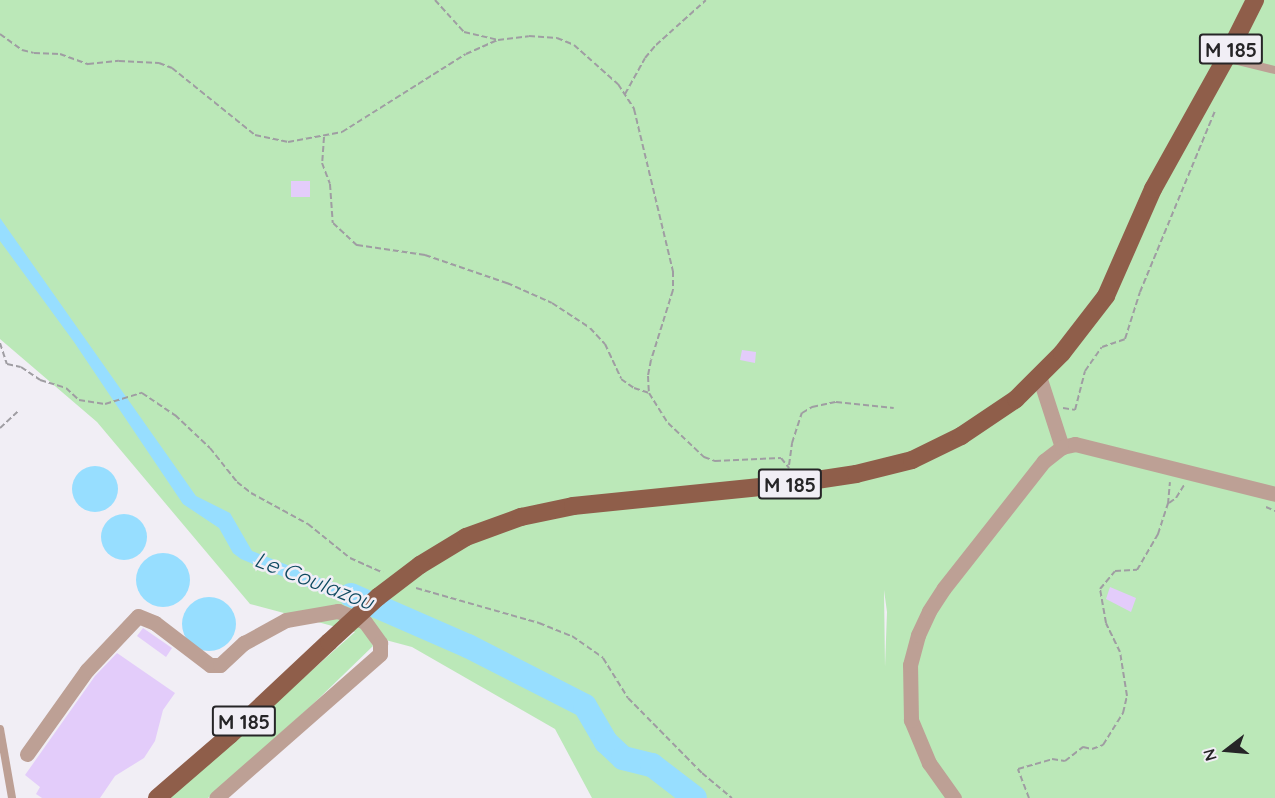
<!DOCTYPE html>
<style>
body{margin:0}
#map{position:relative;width:1275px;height:798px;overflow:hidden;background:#f1eef5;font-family:Quicksand,sans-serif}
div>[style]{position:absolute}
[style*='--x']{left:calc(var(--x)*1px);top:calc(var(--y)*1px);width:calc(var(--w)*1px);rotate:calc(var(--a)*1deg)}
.green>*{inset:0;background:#bbe8b8}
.water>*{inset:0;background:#97deff}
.round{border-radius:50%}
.river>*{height:24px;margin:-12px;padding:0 12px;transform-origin:12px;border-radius:12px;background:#97deff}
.building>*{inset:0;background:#e3ccfa}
.path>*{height:2px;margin-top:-1px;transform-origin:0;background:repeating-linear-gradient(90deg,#9f9da2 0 6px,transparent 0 9px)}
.lane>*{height:8px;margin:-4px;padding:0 4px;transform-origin:4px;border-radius:4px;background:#bda095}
.street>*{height:15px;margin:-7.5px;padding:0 7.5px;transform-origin:7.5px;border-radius:7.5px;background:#bda095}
.primary>*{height:18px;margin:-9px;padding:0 9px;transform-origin:9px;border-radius:9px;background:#8f5e4a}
.primary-bridge>*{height:18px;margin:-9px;padding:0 9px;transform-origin:9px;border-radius:9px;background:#8f5e4a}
span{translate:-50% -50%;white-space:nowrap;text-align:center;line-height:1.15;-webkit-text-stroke:5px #f1eef5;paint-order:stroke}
.shield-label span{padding:2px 4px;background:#f1eef5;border:2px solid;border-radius:4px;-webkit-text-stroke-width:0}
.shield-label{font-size:20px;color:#262527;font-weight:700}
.water-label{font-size:22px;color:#0e4960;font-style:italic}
.north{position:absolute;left:1197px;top:720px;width:60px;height:60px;-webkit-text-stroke:4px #f1eef5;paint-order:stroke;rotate:254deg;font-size:16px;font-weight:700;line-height:24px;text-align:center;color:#262527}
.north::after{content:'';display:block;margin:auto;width:21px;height:27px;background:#262527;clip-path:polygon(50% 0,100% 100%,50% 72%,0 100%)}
</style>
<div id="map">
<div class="green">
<i style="clip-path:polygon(evenodd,0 0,1275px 0,1275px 798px,592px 798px,555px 729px,412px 647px,367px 635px,373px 646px,311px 706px,208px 798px,168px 798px,355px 632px,250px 604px,97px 422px,0 339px,0 0,884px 590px,887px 612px,885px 667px,884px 590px)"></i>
</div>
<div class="water">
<i style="clip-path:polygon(0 218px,196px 496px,230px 513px,252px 551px,325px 580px,377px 596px,360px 609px,241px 559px,233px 553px,219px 528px,183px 504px,74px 342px,0 241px)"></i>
<i class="round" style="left:72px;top:466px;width:46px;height:46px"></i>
<i class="round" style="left:101px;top:514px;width:46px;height:46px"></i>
<i class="round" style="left:136px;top:553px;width:54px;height:54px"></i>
<i class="round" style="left:182px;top:597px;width:54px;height:54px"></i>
</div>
<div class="river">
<i style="--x:351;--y:595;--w:128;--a:23.6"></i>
<i style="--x:468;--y:646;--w:131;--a:27.1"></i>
<i style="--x:585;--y:706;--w:42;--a:59.7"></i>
<i style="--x:606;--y:742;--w:23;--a:43"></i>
<i style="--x:623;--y:758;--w:30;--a:14"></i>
<i style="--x:652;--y:765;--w:54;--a:37.5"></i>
</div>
<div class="building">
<i style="clip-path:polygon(291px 181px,310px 181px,310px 197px,291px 197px)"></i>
<i style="clip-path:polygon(742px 350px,756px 352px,755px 363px,740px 360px)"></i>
<i style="clip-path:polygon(1110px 587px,1136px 598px,1131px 612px,1106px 599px)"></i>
<i style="clip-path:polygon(143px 628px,172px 648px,166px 657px,137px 636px)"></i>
<i style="clip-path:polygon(117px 653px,175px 693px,163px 710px,155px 741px,144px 758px,115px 776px,100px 798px,42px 798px,36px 794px,40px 787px,25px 775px,95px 676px)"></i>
</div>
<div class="path">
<i style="--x:435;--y:0;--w:43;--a:47.8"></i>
<i style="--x:464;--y:32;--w:35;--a:13"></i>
<i style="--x:0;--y:34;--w:27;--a:36"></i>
<i style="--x:22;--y:50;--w:12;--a:14"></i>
<i style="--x:34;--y:53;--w:26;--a:2"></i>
<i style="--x:60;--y:54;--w:30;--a:20"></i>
<i style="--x:88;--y:64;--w:31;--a:-6"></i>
<i style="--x:119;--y:61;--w:40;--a:2.9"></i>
<i style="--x:159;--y:63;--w:14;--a:21"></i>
<i style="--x:172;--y:68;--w:107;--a:38.9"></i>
<i style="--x:255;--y:135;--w:34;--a:12"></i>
<i style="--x:288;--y:142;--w:55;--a:-10.5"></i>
<i style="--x:342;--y:132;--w:146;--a:-32.2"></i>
<i style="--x:466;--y:54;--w:35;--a:-24"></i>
<i style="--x:498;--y:40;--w:31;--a:-7"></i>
<i style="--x:529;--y:36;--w:28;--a:4"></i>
<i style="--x:557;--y:38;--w:18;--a:22"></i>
<i style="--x:574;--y:45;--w:59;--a:41.6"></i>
<i style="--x:618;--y:84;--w:30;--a:57"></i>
<i style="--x:634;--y:109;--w:167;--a:76.5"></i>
<i style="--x:673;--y:271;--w:19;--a:90"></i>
<i style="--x:673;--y:290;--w:73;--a:107.4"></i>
<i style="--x:651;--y:360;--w:16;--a:101"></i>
<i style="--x:648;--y:376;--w:17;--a:87"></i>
<i style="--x:649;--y:393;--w:36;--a:58"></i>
<i style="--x:668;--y:423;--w:50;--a:43.4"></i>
<i style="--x:704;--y:457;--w:12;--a:20"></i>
<i style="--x:715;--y:461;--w:66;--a:-2.6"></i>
<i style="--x:781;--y:458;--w:13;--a:51"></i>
<i style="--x:625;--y:94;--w:41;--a:-60.9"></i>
<i style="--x:645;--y:58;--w:17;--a:-50"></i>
<i style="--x:656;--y:45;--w:67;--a:-42"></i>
<i style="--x:324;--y:137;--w:26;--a:94"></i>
<i style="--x:322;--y:163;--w:22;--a:69"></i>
<i style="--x:330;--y:184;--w:39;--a:86"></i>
<i style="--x:333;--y:223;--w:33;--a:43"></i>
<i style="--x:357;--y:245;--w:69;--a:8.4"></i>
<i style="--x:425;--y:255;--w:87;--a:18.9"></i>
<i style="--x:507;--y:283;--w:49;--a:24"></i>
<i style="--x:552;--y:303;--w:45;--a:33.3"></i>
<i style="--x:590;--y:328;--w:22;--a:47"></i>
<i style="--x:605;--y:344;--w:38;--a:65"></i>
<i style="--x:621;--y:379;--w:16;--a:35"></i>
<i style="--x:634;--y:388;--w:16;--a:18"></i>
<i style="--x:0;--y:343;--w:22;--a:72"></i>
<i style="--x:7;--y:364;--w:14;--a:12"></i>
<i style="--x:21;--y:367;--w:23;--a:34"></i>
<i style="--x:40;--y:380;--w:27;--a:17"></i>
<i style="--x:66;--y:388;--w:18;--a:43"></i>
<i style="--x:79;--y:400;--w:26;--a:9"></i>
<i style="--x:105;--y:404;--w:39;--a:-17"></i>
<i style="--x:142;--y:393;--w:40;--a:34"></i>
<i style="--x:175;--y:415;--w:48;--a:43.3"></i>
<i style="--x:210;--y:448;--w:43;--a:51.5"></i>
<i style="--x:237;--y:482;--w:18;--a:38"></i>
<i style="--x:251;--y:493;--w:65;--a:28.5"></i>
<i style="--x:308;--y:524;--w:54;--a:39"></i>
<i style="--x:350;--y:558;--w:36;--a:24"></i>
<i style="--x:1063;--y:408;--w:12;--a:9"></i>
<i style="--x:1075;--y:410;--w:40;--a:-75.6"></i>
<i style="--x:1085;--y:371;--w:29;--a:-55"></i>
<i style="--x:1102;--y:347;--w:24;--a:-19"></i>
<i style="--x:1125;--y:339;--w:49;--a:-72.3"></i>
<i style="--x:1140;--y:292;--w:196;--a:-67.5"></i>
<i style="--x:0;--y:428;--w:25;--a:-43"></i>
<i style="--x:789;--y:465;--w:22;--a:-82"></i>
<i style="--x:792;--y:443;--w:32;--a:-72"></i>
<i style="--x:802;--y:413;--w:12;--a:-31"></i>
<i style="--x:812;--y:407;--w:25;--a:-12"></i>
<i style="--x:836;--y:402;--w:58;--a:5.9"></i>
<i style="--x:1169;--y:503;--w:9;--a:-36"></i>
<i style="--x:1176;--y:498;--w:15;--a:-58"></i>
<i style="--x:1266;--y:507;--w:10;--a:24"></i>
<i style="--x:416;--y:588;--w:128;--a:15.9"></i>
<i style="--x:539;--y:623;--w:35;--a:22"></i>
<i style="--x:572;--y:636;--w:38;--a:35"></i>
<i style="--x:603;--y:658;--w:47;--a:58"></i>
<i style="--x:628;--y:698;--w:105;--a:45.4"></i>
<i style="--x:702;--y:773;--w:39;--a:40"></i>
<i style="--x:1029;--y:798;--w:31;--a:-111"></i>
<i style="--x:1018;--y:769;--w:35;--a:-16"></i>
<i style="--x:1052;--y:759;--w:13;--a:9"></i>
<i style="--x:1065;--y:761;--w:23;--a:-38"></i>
<i style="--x:1083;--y:747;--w:9;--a:13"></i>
<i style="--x:1092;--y:749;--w:12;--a:-20"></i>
<i style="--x:1103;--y:745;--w:38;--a:-58"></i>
<i style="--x:1123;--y:713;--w:17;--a:-77"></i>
<i style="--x:1127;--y:696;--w:45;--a:-99"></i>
<i style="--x:1120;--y:652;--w:32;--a:-116"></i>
<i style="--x:1106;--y:623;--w:35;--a:-100"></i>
<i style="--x:1100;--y:589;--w:23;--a:-50"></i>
<i style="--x:1115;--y:571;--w:22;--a:-3"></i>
<i style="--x:1137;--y:570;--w:42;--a:-59.7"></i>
<i style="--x:1158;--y:534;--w:32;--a:-72"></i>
<i style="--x:1168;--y:504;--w:22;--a:-85"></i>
</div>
<div class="lane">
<i style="--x:1226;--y:58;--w:50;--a:13.8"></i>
<i style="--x:0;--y:729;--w:70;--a:80.1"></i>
</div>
<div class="street">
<i style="--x:1039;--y:376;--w:75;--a:72.1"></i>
<i style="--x:27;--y:754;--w:103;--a:-54.5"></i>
<i style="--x:87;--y:670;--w:74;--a:-46.6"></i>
<i style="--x:138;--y:616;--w:18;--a:22"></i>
<i style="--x:155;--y:623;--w:69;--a:37.4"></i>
<i style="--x:210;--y:665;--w:10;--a:0"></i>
<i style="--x:220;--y:665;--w:33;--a:-43"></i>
<i style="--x:244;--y:643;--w:48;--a:-28.7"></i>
<i style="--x:286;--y:620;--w:53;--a:-9.8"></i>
<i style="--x:338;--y:611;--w:29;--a:22"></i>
<i style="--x:365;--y:622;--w:26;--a:54"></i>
<i style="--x:380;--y:643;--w:11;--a:90"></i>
<i style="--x:380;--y:654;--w:218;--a:138.7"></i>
<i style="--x:954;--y:798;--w:43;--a:-125.5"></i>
<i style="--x:929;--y:763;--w:47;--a:-112.7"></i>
<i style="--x:911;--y:720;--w:55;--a:-91"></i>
<i style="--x:910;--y:665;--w:31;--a:-75"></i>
<i style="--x:918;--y:635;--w:26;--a:-65"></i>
<i style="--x:929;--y:611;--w:27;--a:-57"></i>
<i style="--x:944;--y:588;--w:162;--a:-51.8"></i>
<i style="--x:1044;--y:461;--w:23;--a:-38"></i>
<i style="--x:1062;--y:447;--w:13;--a:-13"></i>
<i style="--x:1075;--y:444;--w:206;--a:14"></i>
</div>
<div class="primary">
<i style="--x:420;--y:565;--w:54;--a:-31.3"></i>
<i style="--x:466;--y:537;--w:59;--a:-20"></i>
<i style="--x:521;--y:517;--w:53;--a:-11.9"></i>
<i style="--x:573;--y:506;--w:218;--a:-5.8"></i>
<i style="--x:790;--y:484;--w:67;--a:-8.6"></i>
<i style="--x:856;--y:474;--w:58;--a:-14"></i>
<i style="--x:912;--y:460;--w:55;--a:-26.1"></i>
<i style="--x:961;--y:436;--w:66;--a:-33.9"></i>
<i style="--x:1016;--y:399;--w:65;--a:-45"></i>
<i style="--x:1062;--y:353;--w:72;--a:-52.3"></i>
<i style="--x:1106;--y:296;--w:117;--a:-66.3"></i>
<i style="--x:1153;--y:189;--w:150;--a:-60.9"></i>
<i style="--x:1226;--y:58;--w:65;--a:-63.4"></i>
<i style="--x:157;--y:798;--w:96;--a:-40.8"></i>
<i style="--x:230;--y:735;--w:136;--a:-43.2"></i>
</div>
<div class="primary-bridge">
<i style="--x:329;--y:642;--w:67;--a:-42.6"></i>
<i style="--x:378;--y:597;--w:53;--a:-37.3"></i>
</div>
<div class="shield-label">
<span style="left:1231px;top:49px">M 185</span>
<span style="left:790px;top:484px">M 185</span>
<span style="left:244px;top:721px">M 185</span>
</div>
<div class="water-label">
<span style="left:314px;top:581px;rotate:21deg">Le Coulazou</span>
</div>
<div class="north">N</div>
</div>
